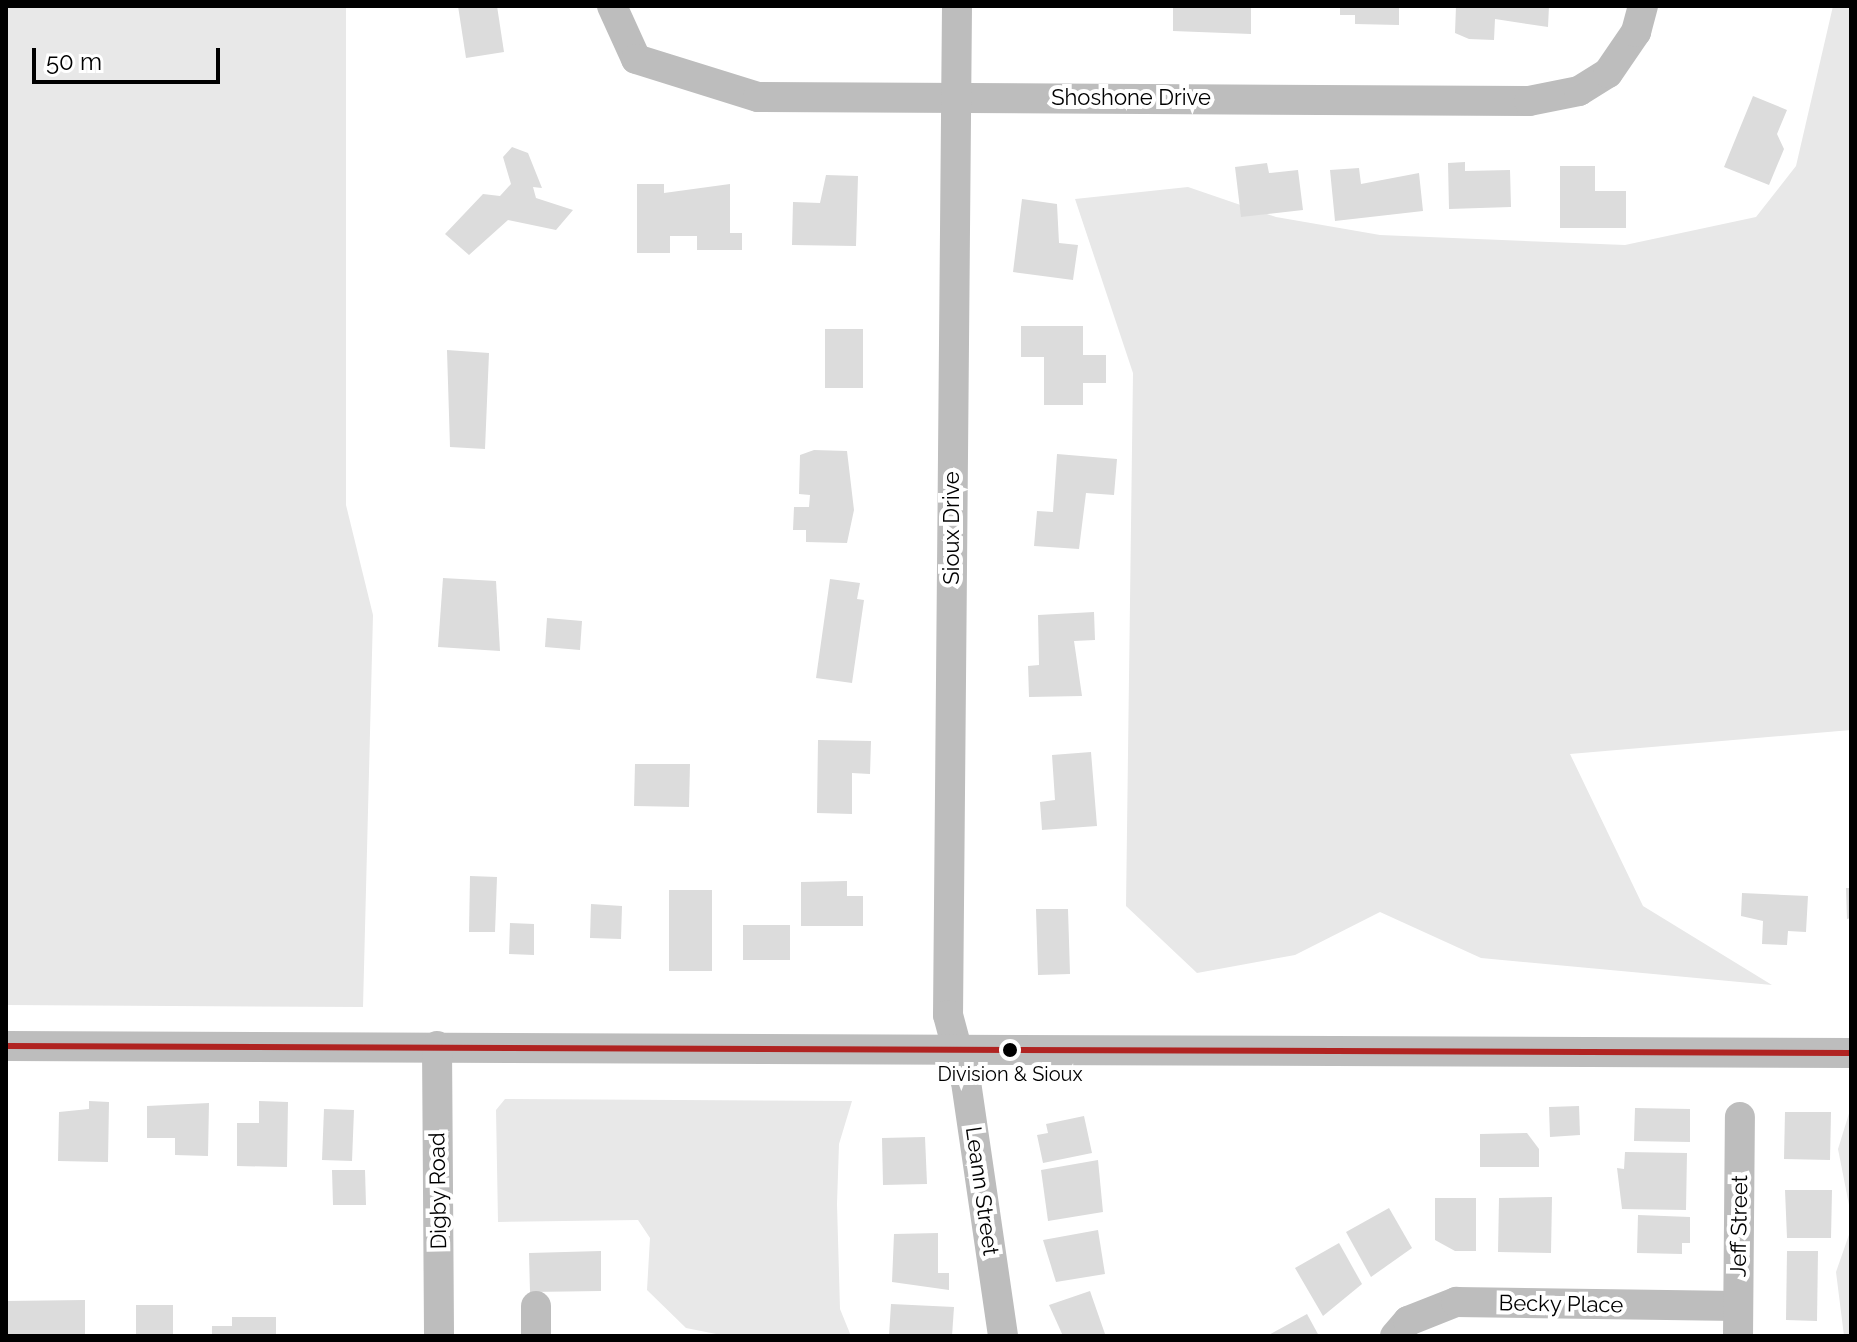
<!DOCTYPE html>
<style>
body{margin:0}
#map{position:relative;width:1857px;height:1342px;overflow:hidden;background:#fff;font-family:Raleway,sans-serif}
div>[style]{position:absolute}
[style*='--x']{left:calc(var(--x)*1px);top:calc(var(--y)*1px);width:calc(var(--w)*1px);rotate:calc(var(--a)*1deg)}
.green>*{inset:0;background:#e8e8e8}
.building>*{inset:0;background:#dcdcdc}
.minor>*{height:30px;margin:-15px;padding:0 15px;transform-origin:15px;border-radius:15px;background:#bdbdbd}
.bus-1>*{height:6px;margin:-3px;padding:0 3px;transform-origin:3px;border-radius:3px;background:#b02321}
.dots>*{width:22px;height:22px;translate:-50% -50%;box-sizing:border-box;border:4px solid #fff;border-radius:50%}
span{translate:-50% -50%;white-space:nowrap;text-align:center;line-height:1.15;-webkit-text-stroke:8px #fff;paint-order:stroke}
.bus-label{font-size:20px;color:#000}
.street-label{font-size:22px;color:#000}
.frame{position:absolute;inset:0;border:8px solid #000;pointer-events:none}
.scale{position:absolute;left:32px;top:48px;width:188px;height:36px;box-sizing:border-box;border:4px solid #000;border-top:0;padding-left:10px;font-size:24px;line-height:28px;white-space:nowrap;color:#000;-webkit-text-stroke:6px #fff;paint-order:stroke}
</style>
<div id="map">
<div class="green">
<i style="clip-path:polygon(6px 6px,346px 6px,346px 505px,373px 615px,363px 1007px,6px 1005px)"></i>
<i style="clip-path:polygon(1833px 6px,1851px 6px,1851px 730px,1570px 754px,1643px 906px,1772px 985px,1481px 958px,1380px 912px,1295px 955px,1197px 973px,1126px 906px,1133px 373px,1075px 199px,1188px 187px,1276px 217px,1380px 235px,1625px 245px,1756px 217px,1796px 166px)"></i>
<i style="clip-path:polygon(505px 1099px,852px 1101px,839px 1144px,837px 1204px,840px 1309px,851px 1336px,726px 1336px,686px 1328px,647px 1290px,650px 1238px,638px 1220px,498px 1222px,496px 1110px)"></i>
<i style="clip-path:polygon(1851px 1107px,1851px 1215px,1838px 1149px)"></i>
<i style="clip-path:polygon(1851px 1229px,1851px 1336px,1844px 1336px,1836px 1272px)"></i>
</div>
<div class="building">
<i style="clip-path:polygon(458px 6px,497px 6px,504px 52px,466px 58px)"></i>
<i style="clip-path:polygon(1173px 6px,1251px 6px,1251px 34px,1173px 31px)"></i>
<i style="clip-path:polygon(1340px 6px,1399px 6px,1399px 25px,1355px 24px,1355px 15px,1340px 15px)"></i>
<i style="clip-path:polygon(1456px 6px,1549px 6px,1548px 27px,1495px 19px,1494px 40px,1469px 39px,1455px 33px)"></i>
<i style="clip-path:polygon(1753px 96px,1787px 110px,1777px 134px,1784px 149px,1769px 185px,1724px 167px)"></i>
<i style="clip-path:polygon(512px 147px,528px 153px,542px 188px,533px 187px,536px 198px,573px 210px,556px 230px,508px 220px,469px 255px,445px 234px,483px 194px,500px 196px,511px 184px,503px 157px)"></i>
<i style="clip-path:polygon(1465px 162px,1465px 171px,1510px 170px,1511px 207px,1449px 209px,1448px 163px)"></i>
<i style="clip-path:polygon(1267px 163px,1269px 173px,1298px 170px,1303px 210px,1241px 217px,1235px 167px)"></i>
<i style="clip-path:polygon(1560px 166px,1595px 166px,1595px 191px,1626px 191px,1626px 228px,1560px 228px)"></i>
<i style="clip-path:polygon(1359px 168px,1361px 184px,1419px 173px,1423px 211px,1335px 221px,1330px 170px)"></i>
<i style="clip-path:polygon(826px 175px,858px 176px,856px 246px,792px 245px,793px 202px,820px 203px)"></i>
<i style="clip-path:polygon(637px 184px,664px 184px,664px 193px,730px 184px,730px 233px,742px 233px,742px 250px,697px 250px,697px 236px,670px 236px,670px 253px,637px 253px)"></i>
<i style="clip-path:polygon(1022px 199px,1057px 204px,1059px 243px,1078px 245px,1073px 280px,1013px 272px)"></i>
<i style="clip-path:polygon(1021px 326px,1083px 326px,1083px 355px,1106px 355px,1106px 383px,1083px 383px,1083px 405px,1044px 405px,1044px 357px,1021px 357px)"></i>
<i style="clip-path:polygon(825px 329px,863px 329px,863px 388px,825px 388px)"></i>
<i style="clip-path:polygon(447px 350px,489px 353px,485px 449px,450px 447px)"></i>
<i style="clip-path:polygon(814px 450px,847px 451px,854px 510px,847px 543px,806px 542px,806px 530px,793px 530px,794px 507px,809px 507px,810px 495px,799px 494px,800px 455px)"></i>
<i style="clip-path:polygon(1057px 454px,1117px 459px,1114px 495px,1086px 493px,1079px 549px,1034px 546px,1037px 511px,1053px 512px)"></i>
<i style="clip-path:polygon(443px 578px,496px 581px,500px 651px,438px 647px)"></i>
<i style="clip-path:polygon(830px 579px,860px 583px,857px 599px,864px 600px,852px 683px,816px 678px)"></i>
<i style="clip-path:polygon(1094px 612px,1095px 640px,1074px 641px,1082px 696px,1029px 697px,1028px 666px,1039px 665px,1038px 615px)"></i>
<i style="clip-path:polygon(547px 618px,582px 621px,580px 650px,545px 647px)"></i>
<i style="clip-path:polygon(818px 740px,871px 741px,870px 774px,852px 773px,852px 814px,817px 813px)"></i>
<i style="clip-path:polygon(1091px 752px,1097px 826px,1042px 830px,1040px 802px,1055px 800px,1052px 755px)"></i>
<i style="clip-path:polygon(635px 764px,690px 764px,689px 807px,634px 806px)"></i>
<i style="clip-path:polygon(470px 876px,497px 877px,495px 932px,469px 932px)"></i>
<i style="clip-path:polygon(847px 881px,847px 896px,863px 896px,863px 926px,801px 926px,801px 882px)"></i>
<i style="clip-path:polygon(1846px 888px,1851px 888px,1851px 918px,1847px 919px)"></i>
<i style="clip-path:polygon(669px 890px,712px 890px,712px 971px,669px 971px)"></i>
<i style="clip-path:polygon(1742px 893px,1808px 896px,1806px 932px,1788px 931px,1787px 945px,1762px 944px,1763px 921px,1741px 916px)"></i>
<i style="clip-path:polygon(591px 904px,622px 906px,621px 939px,590px 938px)"></i>
<i style="clip-path:polygon(1036px 909px,1068px 909px,1070px 974px,1038px 975px)"></i>
<i style="clip-path:polygon(510px 923px,534px 924px,534px 955px,509px 954px)"></i>
<i style="clip-path:polygon(743px 925px,790px 925px,790px 960px,743px 960px)"></i>
<i style="clip-path:polygon(89px 1101px,109px 1102px,108px 1162px,58px 1161px,59px 1112px,89px 1109px)"></i>
<i style="clip-path:polygon(259px 1101px,288px 1102px,287px 1167px,237px 1166px,237px 1123px,259px 1123px)"></i>
<i style="clip-path:polygon(209px 1103px,208px 1156px,175px 1155px,175px 1138px,147px 1138px,147px 1106px)"></i>
<i style="clip-path:polygon(1579px 1106px,1580px 1135px,1550px 1137px,1549px 1107px)"></i>
<i style="clip-path:polygon(1635px 1108px,1690px 1109px,1690px 1142px,1634px 1141px)"></i>
<i style="clip-path:polygon(324px 1109px,354px 1110px,352px 1161px,322px 1160px)"></i>
<i style="clip-path:polygon(1785px 1112px,1831px 1112px,1830px 1160px,1784px 1159px)"></i>
<i style="clip-path:polygon(1084px 1116px,1092px 1153px,1043px 1163px,1037px 1135px,1048px 1133px,1046px 1124px)"></i>
<i style="clip-path:polygon(1527px 1133px,1539px 1149px,1539px 1167px,1480px 1167px,1480px 1134px)"></i>
<i style="clip-path:polygon(925px 1137px,927px 1184px,883px 1185px,882px 1138px)"></i>
<i style="clip-path:polygon(1625px 1152px,1687px 1153px,1686px 1210px,1622px 1209px,1617px 1168px,1624px 1169px)"></i>
<i style="clip-path:polygon(1098px 1160px,1103px 1212px,1048px 1221px,1041px 1170px)"></i>
<i style="clip-path:polygon(332px 1170px,365px 1170px,366px 1205px,333px 1205px)"></i>
<i style="clip-path:polygon(1785px 1190px,1832px 1190px,1831px 1238px,1787px 1238px)"></i>
<i style="clip-path:polygon(1552px 1197px,1551px 1253px,1498px 1252px,1499px 1198px)"></i>
<i style="clip-path:polygon(1435px 1198px,1476px 1198px,1476px 1251px,1455px 1251px,1435px 1240px)"></i>
<i style="clip-path:polygon(1389px 1208px,1412px 1248px,1371px 1277px,1346px 1232px)"></i>
<i style="clip-path:polygon(1638px 1215px,1690px 1217px,1690px 1243px,1682px 1243px,1682px 1254px,1637px 1253px)"></i>
<i style="clip-path:polygon(1098px 1230px,1105px 1274px,1056px 1282px,1043px 1240px)"></i>
<i style="clip-path:polygon(938px 1233px,938px 1273px,949px 1273px,949px 1290px,892px 1282px,894px 1234px)"></i>
<i style="clip-path:polygon(1339px 1243px,1362px 1284px,1323px 1316px,1295px 1268px)"></i>
<i style="clip-path:polygon(601px 1251px,601px 1291px,530px 1292px,529px 1253px)"></i>
<i style="clip-path:polygon(1787px 1251px,1818px 1251px,1817px 1321px,1786px 1320px)"></i>
<i style="clip-path:polygon(1090px 1291px,1105px 1334px,1063px 1336px,1049px 1305px)"></i>
<i style="clip-path:polygon(85px 1300px,85px 1336px,6px 1336px,6px 1301px)"></i>
<i style="clip-path:polygon(891px 1304px,954px 1307px,952px 1336px,889px 1336px)"></i>
<i style="clip-path:polygon(136px 1305px,173px 1305px,173px 1336px,136px 1336px)"></i>
<i style="clip-path:polygon(1307px 1314px,1319px 1336px,1267px 1336px)"></i>
<i style="clip-path:polygon(232px 1317px,276px 1317px,276px 1336px,212px 1336px,212px 1326px,232px 1326px)"></i>
</div>
<div class="minor">
<i style="--x:612;--y:6;--w:58;--a:65.6"></i>
<i style="--x:636;--y:59;--w:128;--a:17.3"></i>
<i style="--x:758;--y:97;--w:771;--a:0.3"></i>
<i style="--x:1529;--y:101;--w:51;--a:-11.3"></i>
<i style="--x:1579;--y:91;--w:34;--a:-32"></i>
<i style="--x:1608;--y:73;--w:50;--a:-55.7"></i>
<i style="--x:1636;--y:32;--w:27;--a:-75"></i>
<i style="--x:957;--y:6;--w:1009;--a:90.51"></i>
<i style="--x:948;--y:1015;--w:69;--a:75"></i>
<i style="--x:966;--y:1082;--w:257;--a:81.7"></i>
<i style="--x:6;--y:1046;--w:1845;--a:0.22"></i>
<i style="--x:437;--y:1046;--w:290;--a:89.6"></i>
<i style="--x:536;--y:1306;--w:30;--a:90"></i>
<i style="--x:1395;--y:1336;--w:20;--a:-49"></i>
<i style="--x:1408;--y:1321;--w:52;--a:-21.6"></i>
<i style="--x:1456;--y:1302;--w:282;--a:0.8"></i>
<i style="--x:1738;--y:1336;--w:219;--a:-89.5"></i>
</div>
<div class="bus-1">
<i style="--x:6;--y:1046;--w:1845;--a:0.22"></i>
</div>
<div class="dots">
<i style="left:1010px;top:1050px;background:#000"></i>
</div>
<div class="bus-label">
<span style="left:1010px;top:1074px">Division &amp; Sioux</span>
</div>
<div class="street-label">
<span style="left:1131px;top:98px">Shoshone Drive</span>
<span style="left:952px;top:528px;rotate:-90deg">Sioux Drive</span>
<span style="left:438px;top:1191px;rotate:-91deg">Digby Road</span>
<span style="left:982px;top:1191px;rotate:82deg">Leann Street</span>
<span style="left:1739px;top:1226px;rotate:-89deg">Jeff Street</span>
<span style="left:1561px;top:1304px;rotate:1deg">Becky Place</span>
</div>
<div class="frame"></div>
<div class="scale">50 m</div>
</div>
